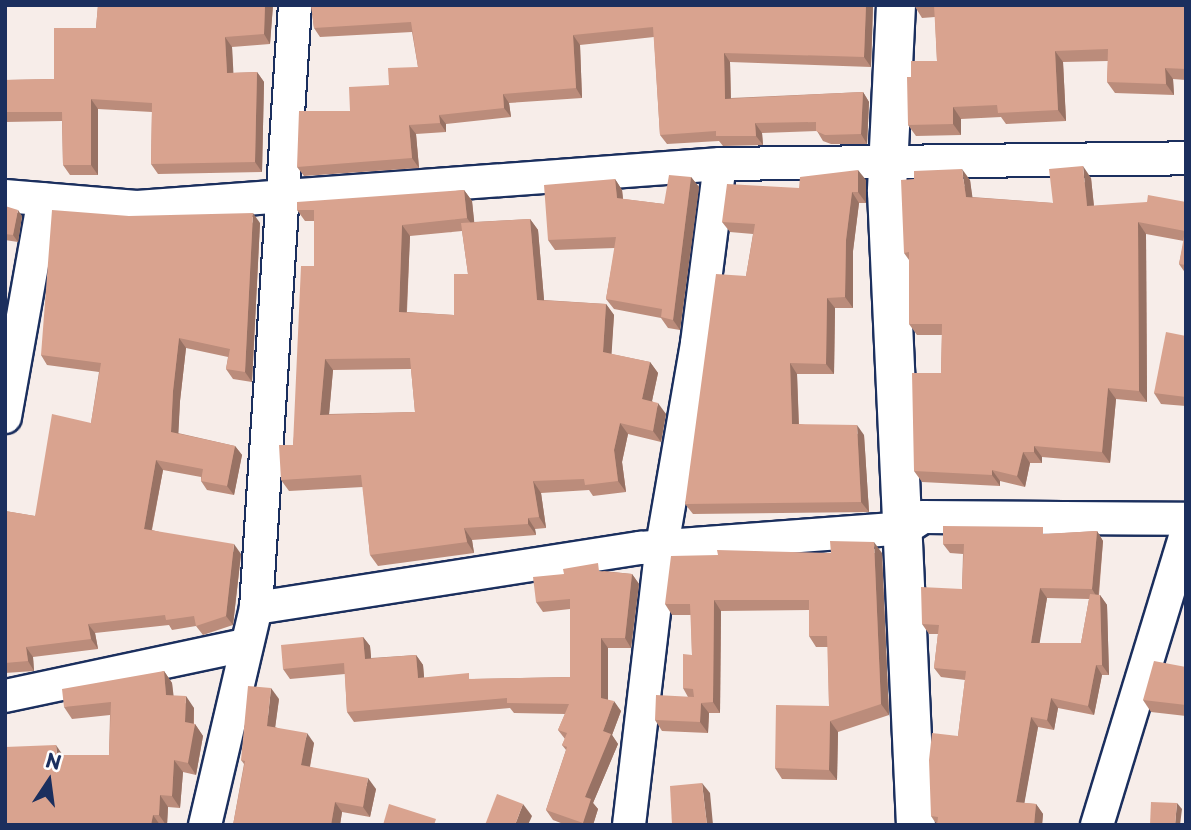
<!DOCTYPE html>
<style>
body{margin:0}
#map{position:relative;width:1191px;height:830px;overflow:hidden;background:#f7ede9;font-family:"Playpen Sans",sans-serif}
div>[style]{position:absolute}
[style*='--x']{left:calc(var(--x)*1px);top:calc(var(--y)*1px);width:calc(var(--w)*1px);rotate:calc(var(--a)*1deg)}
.roads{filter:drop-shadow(2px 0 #1b2f5e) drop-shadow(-2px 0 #1b2f5e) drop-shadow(0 2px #1b2f5e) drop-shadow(0 -2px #1b2f5e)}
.street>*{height:32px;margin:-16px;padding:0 16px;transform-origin:16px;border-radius:16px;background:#fff}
.secondary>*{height:38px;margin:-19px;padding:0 19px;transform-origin:19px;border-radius:19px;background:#fff}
.wall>*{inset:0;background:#bb8c7b}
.shaded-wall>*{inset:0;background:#987264}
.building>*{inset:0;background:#d9a38f}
span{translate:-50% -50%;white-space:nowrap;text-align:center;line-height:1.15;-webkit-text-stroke:5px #fff;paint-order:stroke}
.frame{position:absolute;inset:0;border:7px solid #1b2f5e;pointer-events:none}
.north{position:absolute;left:14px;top:746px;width:70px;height:70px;-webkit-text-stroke:5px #fff;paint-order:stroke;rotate:13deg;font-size:19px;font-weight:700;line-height:28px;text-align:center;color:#1b2f5e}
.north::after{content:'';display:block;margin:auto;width:24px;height:32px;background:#1b2f5e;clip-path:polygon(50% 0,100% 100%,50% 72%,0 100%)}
</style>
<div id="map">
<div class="roads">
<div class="street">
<i style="--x:5;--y:196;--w:132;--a:4.8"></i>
<i style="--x:137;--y:207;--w:585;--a:-4.22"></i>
<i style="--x:720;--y:164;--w:466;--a:-0.7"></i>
<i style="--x:5;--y:417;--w:221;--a:-79.9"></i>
<i style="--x:256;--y:608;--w:389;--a:-8.9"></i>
<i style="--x:640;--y:548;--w:267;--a:-4.3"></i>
<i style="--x:906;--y:528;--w:20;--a:-33"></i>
<i style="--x:923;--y:517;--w:263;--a:0.4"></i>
<i style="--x:5;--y:696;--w:245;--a:-12"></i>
<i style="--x:205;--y:825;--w:223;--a:-76.8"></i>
<i style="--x:256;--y:608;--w:604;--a:-86.3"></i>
<i style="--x:629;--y:825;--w:281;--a:-83.3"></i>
<i style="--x:662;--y:546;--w:206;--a:-80.2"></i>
<i style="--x:697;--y:343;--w:180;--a:-82.7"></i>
<i style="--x:1097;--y:825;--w:305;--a:-73"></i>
</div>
<div class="secondary">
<i style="--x:896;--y:5;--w:187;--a:92.8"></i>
<i style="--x:887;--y:192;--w:634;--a:87.38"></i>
</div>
</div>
<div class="wall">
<i style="clip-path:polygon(98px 5px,273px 5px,270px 44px,232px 47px,233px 73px,257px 72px,264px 82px,262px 172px,158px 174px,151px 164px,152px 112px,98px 109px,98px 175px,70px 175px,63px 165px,62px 121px,5px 122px,5px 80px,54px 79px,96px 28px)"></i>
<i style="clip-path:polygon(311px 5px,873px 5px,871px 67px,730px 62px,731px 98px,863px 92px,869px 102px,867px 144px,831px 144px,823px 141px,817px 131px,762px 133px,763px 145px,723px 146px,719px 141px,667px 144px,660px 135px,654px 37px,580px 45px,582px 98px,509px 103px,511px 117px,446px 124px,446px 132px,416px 134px,419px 168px,304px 176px,297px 167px,350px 111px,389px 85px,418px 67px,412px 32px,320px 37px,314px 28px)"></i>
<i style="clip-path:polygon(914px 5px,1186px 5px,1186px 80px,1173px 79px,1174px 95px,1115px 93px,1107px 82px,1108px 61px,1063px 62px,1066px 121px,1006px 124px,1001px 117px,961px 119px,961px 135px,916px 136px,908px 125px,911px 77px,937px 61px,935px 17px,922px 18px)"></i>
<i style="clip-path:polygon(691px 177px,699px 187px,680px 330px,668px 328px,661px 318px,614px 309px,606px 299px,615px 248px,555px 250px,548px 240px,615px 179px,622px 190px,623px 199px,664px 204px)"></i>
<i style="clip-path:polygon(1091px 178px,1094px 206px,1186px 202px,1186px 274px,1179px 264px,1184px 241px,1146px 234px,1147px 402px,1116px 399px,1110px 463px,1042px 457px,1042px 463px,1030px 463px,1025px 487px,1000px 481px,1000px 486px,922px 482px,914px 471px,941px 373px,942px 335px,917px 335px,909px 324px,909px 260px,904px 253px,970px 180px,972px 197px,1053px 203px)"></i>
<i style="clip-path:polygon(866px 180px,866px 203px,859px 203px,853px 251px,853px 308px,835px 308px,834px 374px,797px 374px,799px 424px,864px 435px,869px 512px,693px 514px,685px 504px,746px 276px,753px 234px,730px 232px,722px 222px,799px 188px)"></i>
<i style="clip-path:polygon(evenodd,464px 190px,472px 201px,474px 222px,530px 219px,538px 230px,544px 300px,606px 304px,614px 315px,611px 354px,650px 362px,658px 373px,652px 401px,666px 414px,661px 442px,628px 434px,622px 462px,626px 492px,593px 496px,589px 490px,541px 493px,546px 528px,535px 529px,536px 535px,472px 540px,474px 553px,378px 566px,370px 555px,363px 487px,289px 491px,281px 480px,293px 445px,314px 266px,314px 221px,305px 221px,297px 210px,464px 190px,462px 231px,468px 274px,454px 315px,407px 312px,410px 236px,462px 231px,464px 190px,411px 369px,415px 412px,329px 414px,333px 370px,411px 369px)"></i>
<i style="clip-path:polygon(5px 206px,22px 216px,18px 242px,5px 240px)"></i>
<i style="clip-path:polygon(129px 216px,260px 223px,252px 382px,233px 379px,226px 369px,228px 357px,186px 348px,180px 401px,178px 433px,235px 446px,242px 455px,234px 495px,207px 490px,201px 481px,201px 477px,163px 470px,152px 530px,241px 554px,233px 625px,203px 635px,196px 626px,172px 630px,169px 625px,95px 633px,98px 649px,33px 657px,34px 671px,5px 673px,5px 511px,35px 516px,91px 423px,99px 372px,47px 365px,41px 355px)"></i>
<i style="clip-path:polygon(1186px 336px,1186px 406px,1161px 404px,1154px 393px)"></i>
<i style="clip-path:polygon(evenodd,1097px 531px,1103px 541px,1099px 595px,1100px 595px,1107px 605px,1109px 675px,1102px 675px,1094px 715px,1058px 708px,1054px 730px,1038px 727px,1024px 803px,1036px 804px,1043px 814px,1042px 825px,937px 825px,931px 816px,958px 736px,965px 680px,941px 677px,934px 668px,938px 634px,929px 634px,922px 624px,962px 589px,963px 554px,950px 553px,943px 544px,1048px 534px,1097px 531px,1047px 598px,1089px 599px,1081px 643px,1039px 643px,1047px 598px)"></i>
<i style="clip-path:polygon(831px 553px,882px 553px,889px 715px,838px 732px,837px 780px,782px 779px,775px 768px,829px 706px,828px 647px,816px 647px,809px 636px,809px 610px,721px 611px,720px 713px,709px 713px,708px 733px,662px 731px,655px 720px,688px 697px,683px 688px,692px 655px,691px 615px,672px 615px,665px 604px,718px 555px)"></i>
<i style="clip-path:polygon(604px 571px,632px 574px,639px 584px,631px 648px,608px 648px,608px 700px,621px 711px,612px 735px,618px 744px,593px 803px,598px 809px,593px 825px,566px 825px,553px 820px,546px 810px,566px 750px,562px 745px,565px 739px,558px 730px,565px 714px,514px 713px,510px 708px,354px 722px,347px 712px,345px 674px,290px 679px,283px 669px,363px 637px,370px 646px,371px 658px,416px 655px,423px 665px,424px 678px,473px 679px,570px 677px,570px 609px,543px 612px,536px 602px)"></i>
<i style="clip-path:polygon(1186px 667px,1186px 716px,1151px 712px,1143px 700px)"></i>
<i style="clip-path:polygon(164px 671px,172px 683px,173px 696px,194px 708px,194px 724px,195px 724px,203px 736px,196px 775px,183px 772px,180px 808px,168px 807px,167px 825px,5px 825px,63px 755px,109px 755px,110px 715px,72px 719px,64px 707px)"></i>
<i style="clip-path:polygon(279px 699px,275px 727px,314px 743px,310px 767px,376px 789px,370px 817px,342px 812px,340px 825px,233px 825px,244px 764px,241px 760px)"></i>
</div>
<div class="shaded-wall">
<i style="clip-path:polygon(265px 5px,273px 5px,270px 44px,264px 34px)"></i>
<i style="clip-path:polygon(866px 5px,873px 5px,871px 67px,864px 57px)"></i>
<i style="clip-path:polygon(573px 35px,580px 45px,582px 98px,576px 88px)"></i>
<i style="clip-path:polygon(225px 37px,232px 47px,234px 83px,227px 73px)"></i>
<i style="clip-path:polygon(1055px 51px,1063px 62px,1066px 121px,1058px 110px)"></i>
<i style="clip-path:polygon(724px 53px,730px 62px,731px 108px,725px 99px)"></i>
<i style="clip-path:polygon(1165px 68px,1173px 79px,1174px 95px,1166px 84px)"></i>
<i style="clip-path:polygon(257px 72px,264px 82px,262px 172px,255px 162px)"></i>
<i style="clip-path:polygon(863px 92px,869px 102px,867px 144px,861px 134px)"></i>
<i style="clip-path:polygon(503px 94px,509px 103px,511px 117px,504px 108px)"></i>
<i style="clip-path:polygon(91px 99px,98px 109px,98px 175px,91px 165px)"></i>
<i style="clip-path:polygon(953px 107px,961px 119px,961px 135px,953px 124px)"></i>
<i style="clip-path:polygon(439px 115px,446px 124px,446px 132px,440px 123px)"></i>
<i style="clip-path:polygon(755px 123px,762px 133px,763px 145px,756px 136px)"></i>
<i style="clip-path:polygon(409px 125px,416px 134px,419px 168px,412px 158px)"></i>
<i style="clip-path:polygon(1083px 166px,1091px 178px,1095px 217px,1087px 206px)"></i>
<i style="clip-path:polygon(962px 169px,970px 180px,974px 208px,966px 197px)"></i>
<i style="clip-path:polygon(858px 170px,866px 180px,866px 203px,858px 192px)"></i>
<i style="clip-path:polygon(691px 177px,699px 187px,680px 330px,673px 320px)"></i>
<i style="clip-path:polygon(615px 179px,622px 190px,624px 208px,617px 198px)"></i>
<i style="clip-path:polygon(464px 190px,472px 201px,475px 229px,467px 218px)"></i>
<i style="clip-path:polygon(852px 192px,859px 203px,853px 251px,853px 308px,845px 297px,846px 240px)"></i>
<i style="clip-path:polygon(18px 210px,22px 216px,18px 242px,13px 235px)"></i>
<i style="clip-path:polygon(253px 213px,260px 223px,252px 382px,245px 372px)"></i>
<i style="clip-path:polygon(530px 219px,538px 230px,545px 311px,537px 300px)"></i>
<i style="clip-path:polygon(1138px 222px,1146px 234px,1147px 402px,1139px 391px)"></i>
<i style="clip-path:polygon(402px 225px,410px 236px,406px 323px,399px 312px)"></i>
<i style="clip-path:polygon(827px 298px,835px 308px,834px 374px,826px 364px)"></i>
<i style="clip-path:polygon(606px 304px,614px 315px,611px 363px,603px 352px)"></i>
<i style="clip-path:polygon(179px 338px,186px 348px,180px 401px,178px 442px,171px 432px,173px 391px)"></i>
<i style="clip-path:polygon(325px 359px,333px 370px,328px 426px,320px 415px)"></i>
<i style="clip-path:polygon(650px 362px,658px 373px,650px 410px,642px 399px)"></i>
<i style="clip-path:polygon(790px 363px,797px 374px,799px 434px,792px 424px)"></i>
<i style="clip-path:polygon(1108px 388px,1116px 399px,1110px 463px,1102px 452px)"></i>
<i style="clip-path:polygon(658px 403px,666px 414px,661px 442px,653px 431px)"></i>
<i style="clip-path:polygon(620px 423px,628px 434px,622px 462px,626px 492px,618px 481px,614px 450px)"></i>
<i style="clip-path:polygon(857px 425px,864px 435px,869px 512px,861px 502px)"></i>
<i style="clip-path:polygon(235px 446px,242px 455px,234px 495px,227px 486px)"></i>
<i style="clip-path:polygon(1034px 446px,1042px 457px,1042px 463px,1034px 452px)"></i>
<i style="clip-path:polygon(1023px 452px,1030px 463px,1025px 487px,1017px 476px)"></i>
<i style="clip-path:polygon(156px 460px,163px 470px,150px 538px,144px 529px)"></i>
<i style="clip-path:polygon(992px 470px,1000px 481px,1000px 486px,992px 475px)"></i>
<i style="clip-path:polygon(533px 481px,541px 493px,546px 528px,539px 517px)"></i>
<i style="clip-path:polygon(528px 518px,535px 529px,536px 535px,528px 524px)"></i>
<i style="clip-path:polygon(464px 528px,472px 540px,474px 553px,467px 542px)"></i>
<i style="clip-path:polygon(1097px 531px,1103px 541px,1098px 599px,1092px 589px)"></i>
<i style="clip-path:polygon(874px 542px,882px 553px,889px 715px,881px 704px)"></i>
<i style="clip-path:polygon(234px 544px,241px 554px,233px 625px,226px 616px)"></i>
<i style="clip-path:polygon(632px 574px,639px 584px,631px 648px,625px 638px)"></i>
<i style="clip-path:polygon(1040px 588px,1047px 598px,1038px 653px,1031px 643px)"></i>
<i style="clip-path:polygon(1100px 595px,1107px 605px,1109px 675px,1102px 665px)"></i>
<i style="clip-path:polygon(714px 600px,721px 611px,720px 713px,713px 702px)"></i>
<i style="clip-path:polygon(88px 624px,95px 633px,98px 649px,91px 639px)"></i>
<i style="clip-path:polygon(363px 637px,370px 646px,372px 668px,365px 659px)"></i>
<i style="clip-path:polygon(601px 638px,608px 648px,608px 708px,601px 698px)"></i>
<i style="clip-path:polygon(26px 647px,33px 657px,34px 671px,28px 661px)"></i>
<i style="clip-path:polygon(416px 655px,423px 665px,425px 688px,418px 678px)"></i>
<i style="clip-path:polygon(1096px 665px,1102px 675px,1094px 715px,1088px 706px)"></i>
<i style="clip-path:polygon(164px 671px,172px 683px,175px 707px,166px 695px)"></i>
<i style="clip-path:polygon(271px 688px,279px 699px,274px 736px,267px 726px)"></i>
<i style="clip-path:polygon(186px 696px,194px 708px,193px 733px,195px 724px,203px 736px,196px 775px,188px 763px,185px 722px)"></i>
<i style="clip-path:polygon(1051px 698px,1058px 708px,1054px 730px,1047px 720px)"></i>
<i style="clip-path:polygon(614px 701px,621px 711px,612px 735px,618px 744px,593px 803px,598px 809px,593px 825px,585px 825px,583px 823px,585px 797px,603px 731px)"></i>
<i style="clip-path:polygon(701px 703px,709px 713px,708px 733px,700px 722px)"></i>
<i style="clip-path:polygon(1031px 717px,1038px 727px,1023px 811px,1016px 802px)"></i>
<i style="clip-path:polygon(830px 721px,838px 732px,837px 780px,829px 770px)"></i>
<i style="clip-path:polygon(307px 733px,314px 743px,308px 776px,301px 765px)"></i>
<i style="clip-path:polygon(56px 745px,64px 757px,57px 755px)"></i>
<i style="clip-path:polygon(174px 760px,183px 772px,180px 808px,172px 796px)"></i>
<i style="clip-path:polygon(368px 778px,376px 789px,370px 817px,363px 807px)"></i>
<i style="clip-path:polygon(702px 783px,710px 793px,713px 825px,707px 825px)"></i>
<i style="clip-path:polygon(160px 795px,168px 807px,167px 825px,166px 825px,159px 815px)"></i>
<i style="clip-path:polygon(335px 802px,342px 812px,340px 825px,331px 825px)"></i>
<i style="clip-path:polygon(1177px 803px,1182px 809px,1180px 825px,1175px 825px)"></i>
<i style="clip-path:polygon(523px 804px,532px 816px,528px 825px,515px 825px)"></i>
<i style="clip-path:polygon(1036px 804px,1043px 814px,1042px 825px,1034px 825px)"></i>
<i style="clip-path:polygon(153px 815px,160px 825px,151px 825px)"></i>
</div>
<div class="building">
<i style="clip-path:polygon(98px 5px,265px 5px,264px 34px,225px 37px,227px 73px,257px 72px,255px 162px,151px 164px,152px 103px,91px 99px,91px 165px,63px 165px,62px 112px,5px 112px,5px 80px,54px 79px,54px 28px,96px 28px)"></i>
<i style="clip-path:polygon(311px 5px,866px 5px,864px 57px,724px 53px,725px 99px,863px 92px,861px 134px,825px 135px,816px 131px,816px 122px,755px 123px,756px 136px,716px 136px,716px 131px,660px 135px,653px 27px,573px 35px,576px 88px,503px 94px,504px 108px,439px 115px,440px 123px,409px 125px,412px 158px,297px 167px,299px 111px,350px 111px,349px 87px,389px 85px,388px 68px,418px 67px,411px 22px,314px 28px)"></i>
<i style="clip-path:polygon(934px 5px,1186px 5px,1186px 69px,1165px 68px,1166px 84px,1107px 82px,1108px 49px,1055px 51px,1058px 110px,998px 113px,997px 105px,953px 107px,953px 124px,908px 125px,907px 77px,911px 77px,911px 61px,937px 61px)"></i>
<i style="clip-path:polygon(1083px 166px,1087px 206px,1147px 202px,1148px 195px,1186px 202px,1186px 265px,1179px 264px,1185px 231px,1138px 222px,1139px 391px,1108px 388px,1102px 452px,1034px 446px,1034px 452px,1023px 452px,1017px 476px,992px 470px,992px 475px,914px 471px,912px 373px,941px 373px,942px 324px,909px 324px,909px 252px,904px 253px,901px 180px,914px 179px,914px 171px,962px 169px,966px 197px,1053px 203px,1049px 169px)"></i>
<i style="clip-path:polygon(858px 170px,858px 192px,852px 192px,846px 240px,845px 297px,827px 298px,826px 364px,790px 363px,792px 424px,857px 425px,861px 502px,685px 504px,716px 274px,746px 276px,755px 224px,722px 222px,727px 184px,799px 188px,800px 177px)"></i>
<i style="clip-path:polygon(669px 175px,691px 177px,673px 320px,661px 317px,662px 309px,606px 299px,616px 237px,548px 240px,544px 185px,615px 179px,617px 198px,664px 204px)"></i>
<i style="clip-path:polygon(evenodd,464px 190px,467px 218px,402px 225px,399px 312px,454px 315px,454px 274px,468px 274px,461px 223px,530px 219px,537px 300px,606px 304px,603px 352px,650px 362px,642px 399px,658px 403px,653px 431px,620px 423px,614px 450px,618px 481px,585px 485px,584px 479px,533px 481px,539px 517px,528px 518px,528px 524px,464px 528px,467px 542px,370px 555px,361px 475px,281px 480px,279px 445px,293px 445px,301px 266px,314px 266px,314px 210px,297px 210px,297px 202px,464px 190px,410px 358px,415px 412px,320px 415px,325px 359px,410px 358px)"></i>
<i style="clip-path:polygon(5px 206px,18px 210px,13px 235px,5px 234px)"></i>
<i style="clip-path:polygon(52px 210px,129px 216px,253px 213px,245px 372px,226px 369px,230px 349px,179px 338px,173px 391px,171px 432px,235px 446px,227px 486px,201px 481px,203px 469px,156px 460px,144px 529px,234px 544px,226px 616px,196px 626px,194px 616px,166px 620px,165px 615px,88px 624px,91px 639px,26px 647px,28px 661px,5px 663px,5px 559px,7px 549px,5px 549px,5px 511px,35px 516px,52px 414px,91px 423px,101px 363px,41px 355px)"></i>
<i style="clip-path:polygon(1166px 332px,1186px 336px,1186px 397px,1154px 393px)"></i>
<i style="clip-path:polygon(943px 526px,1043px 527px,1043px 534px,1097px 531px,1092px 589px,1040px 588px,1031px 643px,1081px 643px,1090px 594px,1100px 595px,1102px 665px,1096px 665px,1088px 706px,1051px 698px,1047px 720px,1031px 717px,1016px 802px,1036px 804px,1034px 825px,995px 825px,980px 823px,980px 825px,937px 825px,938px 817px,931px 816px,929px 760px,932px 733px,958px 736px,966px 671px,934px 668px,939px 625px,922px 624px,921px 587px,962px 589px,964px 544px,943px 544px)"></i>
<i style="clip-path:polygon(830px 541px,874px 542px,881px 704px,830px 721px,829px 770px,775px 768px,776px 705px,829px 706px,827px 636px,809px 636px,809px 600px,714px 600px,713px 702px,701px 703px,700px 722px,655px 720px,656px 695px,694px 697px,693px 689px,683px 688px,683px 654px,692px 655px,690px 604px,665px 604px,671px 556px,718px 555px,717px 550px,831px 553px)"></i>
<i style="clip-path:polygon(598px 563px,599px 571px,632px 574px,625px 638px,601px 638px,601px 698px,614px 701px,603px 731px,611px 734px,585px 797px,591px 799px,583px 823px,546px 810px,567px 747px,562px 745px,567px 733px,558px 730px,569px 704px,507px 703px,507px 698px,347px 712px,344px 663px,283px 669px,281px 645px,363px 637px,365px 659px,416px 655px,418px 678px,469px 673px,469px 679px,570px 677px,570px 599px,536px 602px,533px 577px,564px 574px,563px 569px)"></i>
<i style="clip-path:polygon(1154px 661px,1186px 667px,1186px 705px,1143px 700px)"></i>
<i style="clip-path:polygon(164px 671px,166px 695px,186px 696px,185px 722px,195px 724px,188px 763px,174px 760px,172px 796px,160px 795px,159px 815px,153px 815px,151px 825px,5px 825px,5px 747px,56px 745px,57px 755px,109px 755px,111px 702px,64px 707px,62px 689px)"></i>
<i style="clip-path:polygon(248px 686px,271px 688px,267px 726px,307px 733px,301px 765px,368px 778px,363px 807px,335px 802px,331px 825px,233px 825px,245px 761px,241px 760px)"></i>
<i style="clip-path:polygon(702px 783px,707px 825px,672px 825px,670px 786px)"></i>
<i style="clip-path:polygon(497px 794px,523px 804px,515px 825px,485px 825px)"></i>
<i style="clip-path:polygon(1151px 802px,1177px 803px,1175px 825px,1150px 825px)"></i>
<i style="clip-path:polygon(389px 804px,436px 819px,434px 825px,383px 825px)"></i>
</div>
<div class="frame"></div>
<div class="north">N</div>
</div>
